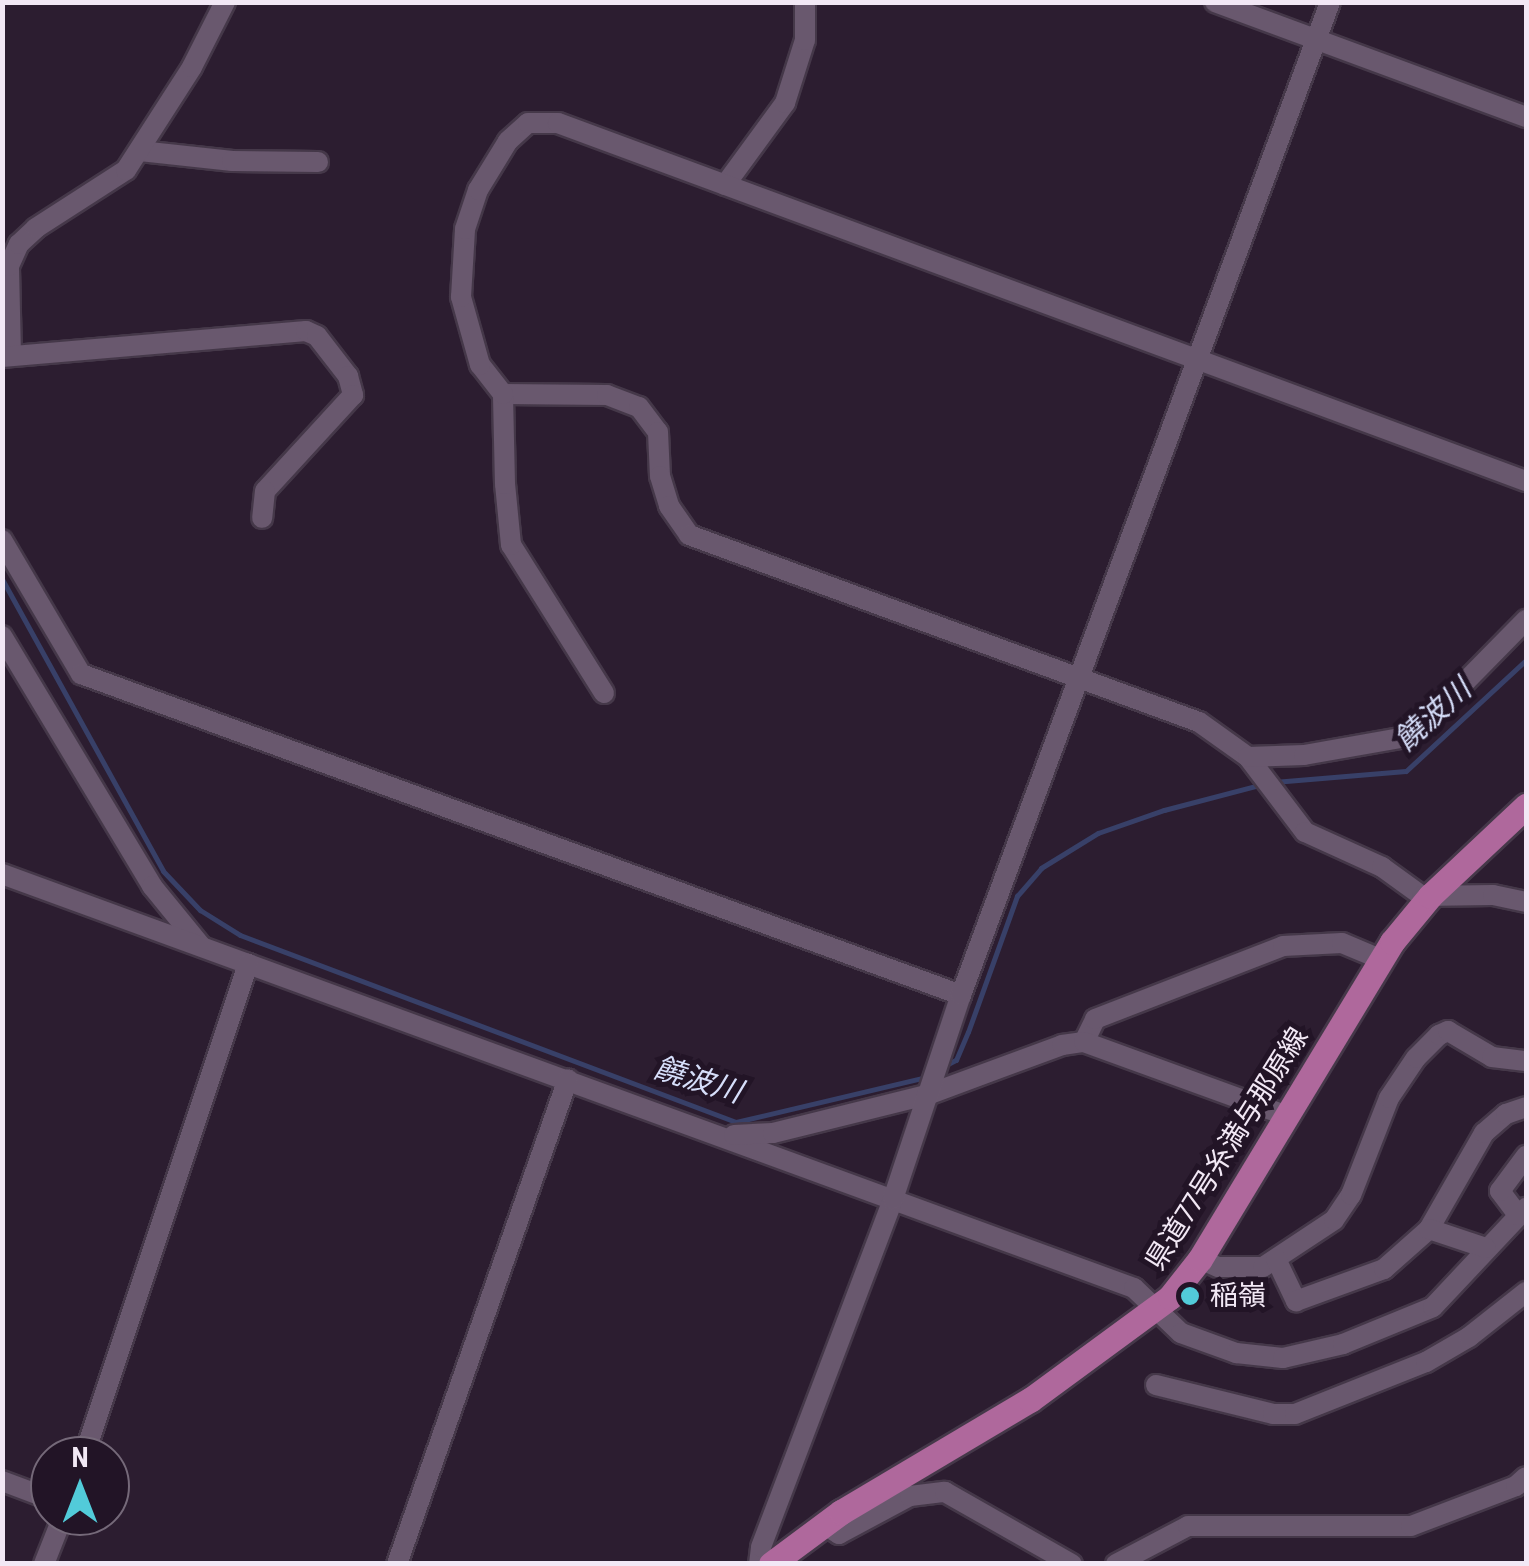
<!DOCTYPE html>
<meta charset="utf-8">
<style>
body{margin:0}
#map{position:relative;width:1529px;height:1566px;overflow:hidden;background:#2c1d30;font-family:"Roboto Condensed","Noto Sans JP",sans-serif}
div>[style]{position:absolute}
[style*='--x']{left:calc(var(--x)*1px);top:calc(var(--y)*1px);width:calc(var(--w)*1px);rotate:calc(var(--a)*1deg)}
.stream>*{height:5px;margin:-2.5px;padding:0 2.5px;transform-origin:2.5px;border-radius:2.5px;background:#384068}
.roads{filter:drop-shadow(2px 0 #453849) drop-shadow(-2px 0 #453849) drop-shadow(0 2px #453849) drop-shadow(0 -2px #453849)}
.minor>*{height:20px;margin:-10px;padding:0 10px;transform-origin:10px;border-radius:10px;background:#69586e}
.major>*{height:25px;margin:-12.5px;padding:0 12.5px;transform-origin:12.5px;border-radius:12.5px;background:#af689c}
.dots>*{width:28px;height:28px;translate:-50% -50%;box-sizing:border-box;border:5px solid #221426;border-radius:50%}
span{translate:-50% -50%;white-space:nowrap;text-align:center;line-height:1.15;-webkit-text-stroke:10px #221426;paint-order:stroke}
.street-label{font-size:28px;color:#f2e8f5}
.poi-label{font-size:28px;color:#f2e8f5}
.left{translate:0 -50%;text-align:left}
.water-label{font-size:30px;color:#d6defa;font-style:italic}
.frame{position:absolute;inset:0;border:5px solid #f2e8f5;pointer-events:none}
.north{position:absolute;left:30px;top:1436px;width:100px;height:100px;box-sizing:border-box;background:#221426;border:2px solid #756979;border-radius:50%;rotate:0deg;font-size:28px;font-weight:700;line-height:40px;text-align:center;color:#f2e8f5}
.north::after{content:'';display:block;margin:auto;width:35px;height:45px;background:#52cbd9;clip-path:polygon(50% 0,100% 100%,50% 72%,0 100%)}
</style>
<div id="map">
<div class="stream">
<i style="--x:2;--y:579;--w:333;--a:61.1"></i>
<i style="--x:163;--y:871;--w:54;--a:46.5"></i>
<i style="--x:200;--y:910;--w:47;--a:32"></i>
<i style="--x:240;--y:935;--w:530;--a:20.66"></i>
<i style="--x:736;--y:1122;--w:195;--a:-13.3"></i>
<i style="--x:1274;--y:782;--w:132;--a:-4.8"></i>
<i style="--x:1406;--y:771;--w:163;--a:-42.8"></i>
<i style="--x:944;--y:1066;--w:13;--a:-27"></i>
<i style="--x:956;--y:1060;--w:30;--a:-67"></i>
<i style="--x:968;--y:1032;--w:145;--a:-70.2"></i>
<i style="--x:1017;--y:896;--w:37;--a:-49"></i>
<i style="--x:1041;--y:868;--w:67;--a:-31.6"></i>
<i style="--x:1098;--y:833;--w:70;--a:-19.2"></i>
<i style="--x:1164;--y:810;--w:102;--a:-14.7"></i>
</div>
<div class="roads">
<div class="minor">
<i style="--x:1215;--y:2;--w:332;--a:20.3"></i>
<i style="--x:140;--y:151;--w:93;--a:6.2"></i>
<i style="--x:232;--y:161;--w:86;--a:0.7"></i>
<i style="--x:725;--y:185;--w:102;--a:-53.8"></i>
<i style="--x:785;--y:103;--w:66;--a:-72.4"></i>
<i style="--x:805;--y:40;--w:38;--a:-90"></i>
<i style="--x:11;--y:356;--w:90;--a:-91.3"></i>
<i style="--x:9;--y:266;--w:24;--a:-66"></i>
<i style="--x:19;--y:244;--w:23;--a:-43"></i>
<i style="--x:36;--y:228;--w:107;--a:-32.8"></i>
<i style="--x:126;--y:170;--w:122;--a:-57.3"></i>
<i style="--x:192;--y:67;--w:73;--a:-63.1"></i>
<i style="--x:2;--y:357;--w:305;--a:-4.9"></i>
<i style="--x:306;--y:331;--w:12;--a:24"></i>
<i style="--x:317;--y:336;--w:51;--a:52.2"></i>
<i style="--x:348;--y:376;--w:20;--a:75"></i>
<i style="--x:353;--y:395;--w:130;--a:132.5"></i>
<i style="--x:265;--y:491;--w:27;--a:96"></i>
<i style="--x:503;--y:394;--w:104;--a:0.6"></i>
<i style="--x:607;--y:395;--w:34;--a:21"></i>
<i style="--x:639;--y:407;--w:31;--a:53"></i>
<i style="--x:658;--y:432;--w:44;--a:87.4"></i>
<i style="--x:660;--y:476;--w:31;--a:73"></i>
<i style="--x:669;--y:506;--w:35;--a:55"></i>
<i style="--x:689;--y:535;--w:543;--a:20.14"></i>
<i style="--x:1199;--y:722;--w:60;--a:35.5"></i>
<i style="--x:1248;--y:757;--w:94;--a:52.8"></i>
<i style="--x:1305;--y:832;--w:85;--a:24.4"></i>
<i style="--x:1382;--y:867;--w:49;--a:35.9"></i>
<i style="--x:1422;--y:896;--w:71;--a:-0.8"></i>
<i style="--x:1493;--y:895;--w:34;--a:12"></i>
<i style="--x:2;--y:540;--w:156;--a:59.5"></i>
<i style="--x:81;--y:674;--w:937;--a:20.04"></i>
<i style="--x:2;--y:636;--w:292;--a:59"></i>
<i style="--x:152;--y:886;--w:77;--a:50.8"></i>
<i style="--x:604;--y:693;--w:175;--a:-122.1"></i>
<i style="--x:511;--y:545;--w:61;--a:-95.6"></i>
<i style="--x:505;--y:484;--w:90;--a:-91.3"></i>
<i style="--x:503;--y:394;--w:37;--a:-128"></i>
<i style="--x:480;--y:365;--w:71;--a:-105.6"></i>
<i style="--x:461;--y:297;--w:68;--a:-86.6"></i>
<i style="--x:465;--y:229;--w:41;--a:-71.6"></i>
<i style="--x:478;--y:190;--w:57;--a:-58.5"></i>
<i style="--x:508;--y:141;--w:27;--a:-42"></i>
<i style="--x:528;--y:123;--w:30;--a:0"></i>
<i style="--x:558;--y:123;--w:1032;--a:20.3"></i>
<i style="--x:1248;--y:757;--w:56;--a:-2"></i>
<i style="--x:1304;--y:755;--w:110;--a:-10"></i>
<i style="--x:1412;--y:736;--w:163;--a:-45.5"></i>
<i style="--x:2;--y:874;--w:1205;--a:20.09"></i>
<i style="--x:1134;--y:1288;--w:65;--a:43.8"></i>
<i style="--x:1181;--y:1333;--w:59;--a:20"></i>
<i style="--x:1236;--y:1353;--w:47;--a:6.1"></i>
<i style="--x:1283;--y:1358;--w:62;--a:-13.1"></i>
<i style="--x:1343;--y:1344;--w:97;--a:-22.3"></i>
<i style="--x:1433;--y:1307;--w:136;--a:-46.8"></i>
<i style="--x:1084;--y:1042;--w:25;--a:-64"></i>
<i style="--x:1095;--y:1019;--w:202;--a:-21.2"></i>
<i style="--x:1283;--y:946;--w:59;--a:-2.9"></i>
<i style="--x:1342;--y:943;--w:41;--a:22.8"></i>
<i style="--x:734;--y:1135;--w:39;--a:-3"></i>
<i style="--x:773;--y:1133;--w:159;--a:-13.9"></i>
<i style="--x:927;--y:1095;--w:144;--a:-20.3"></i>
<i style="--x:1062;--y:1045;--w:22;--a:-8"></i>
<i style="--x:1084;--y:1042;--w:214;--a:20"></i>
<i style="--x:1518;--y:1215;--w:30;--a:-127"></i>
<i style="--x:1500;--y:1191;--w:44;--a:-53.4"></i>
<i style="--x:1429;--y:1229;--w:111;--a:-60.2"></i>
<i style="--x:1484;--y:1133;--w:29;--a:-41"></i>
<i style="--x:1506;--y:1114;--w:21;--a:-19"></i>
<i style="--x:1200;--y:1259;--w:20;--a:24"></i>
<i style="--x:1218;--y:1267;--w:45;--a:0"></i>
<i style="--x:1263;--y:1267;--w:85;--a:-33.5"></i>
<i style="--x:1334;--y:1220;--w:30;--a:-56"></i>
<i style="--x:1351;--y:1195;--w:104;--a:-68.6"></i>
<i style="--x:1389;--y:1098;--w:48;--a:-56"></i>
<i style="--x:1416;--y:1058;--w:33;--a:-45"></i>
<i style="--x:1439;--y:1035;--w:10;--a:-24"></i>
<i style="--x:1448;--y:1031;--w:51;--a:30.6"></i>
<i style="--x:1492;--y:1057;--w:34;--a:7"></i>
<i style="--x:1276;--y:1259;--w:47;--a:64.5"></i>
<i style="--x:1296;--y:1301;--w:94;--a:-20"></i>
<i style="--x:1384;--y:1269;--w:60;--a:-41.6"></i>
<i style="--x:1429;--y:1229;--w:60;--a:18.4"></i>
<i style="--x:1156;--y:1385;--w:121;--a:13.9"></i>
<i style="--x:1273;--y:1414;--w:22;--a:0"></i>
<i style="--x:1295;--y:1414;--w:141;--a:-21.7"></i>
<i style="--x:1426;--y:1362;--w:50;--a:-30.2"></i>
<i style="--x:1469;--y:1337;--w:73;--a:-38.3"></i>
<i style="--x:84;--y:1456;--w:519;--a:-71.57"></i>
<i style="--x:2;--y:1481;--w:51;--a:20.6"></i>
<i style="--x:823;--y:1524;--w:19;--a:32"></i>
<i style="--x:839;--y:1534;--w:81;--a:-28.2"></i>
<i style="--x:910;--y:1496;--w:35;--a:-7"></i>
<i style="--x:945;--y:1492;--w:146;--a:29.6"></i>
<i style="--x:44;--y:1564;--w:52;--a:-68.4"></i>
<i style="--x:397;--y:1564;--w:514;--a:-70.58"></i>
<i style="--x:759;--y:1564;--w:17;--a:-83"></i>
<i style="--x:761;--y:1547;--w:372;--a:-69.2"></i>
<i style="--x:893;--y:1199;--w:215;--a:-71.6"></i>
<i style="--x:961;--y:995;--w:1059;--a:-69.61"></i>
<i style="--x:1116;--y:1564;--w:81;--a:-27.8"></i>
<i style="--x:1188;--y:1526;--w:223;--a:0"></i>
<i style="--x:1411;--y:1526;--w:112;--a:-20.9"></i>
<i style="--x:1516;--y:1486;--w:13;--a:-42"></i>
</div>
<div class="major">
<i style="--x:771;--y:1564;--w:87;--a:-36.6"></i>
<i style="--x:841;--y:1512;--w:220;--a:-30.7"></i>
<i style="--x:1030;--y:1400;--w:174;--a:-36.3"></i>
<i style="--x:1170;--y:1297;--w:48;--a:-51.7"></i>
<i style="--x:1200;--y:1259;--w:371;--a:-58.8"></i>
<i style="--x:1392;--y:942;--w:60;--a:-50.4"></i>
<i style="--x:1430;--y:896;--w:132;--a:-43.2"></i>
</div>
</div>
<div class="dots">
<i style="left:1190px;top:1296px;background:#52cbd9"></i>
</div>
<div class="street-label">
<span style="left:1227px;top:1149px;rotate:-58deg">県道77号糸満与那原線</span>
</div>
<div class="poi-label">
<span class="left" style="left:1210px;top:1296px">稲嶺</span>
</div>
<div class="water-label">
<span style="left:1433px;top:715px;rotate:-42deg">饒波川</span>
<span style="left:698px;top:1080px;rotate:17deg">饒波川</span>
</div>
<div class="frame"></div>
<div class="north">N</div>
</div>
